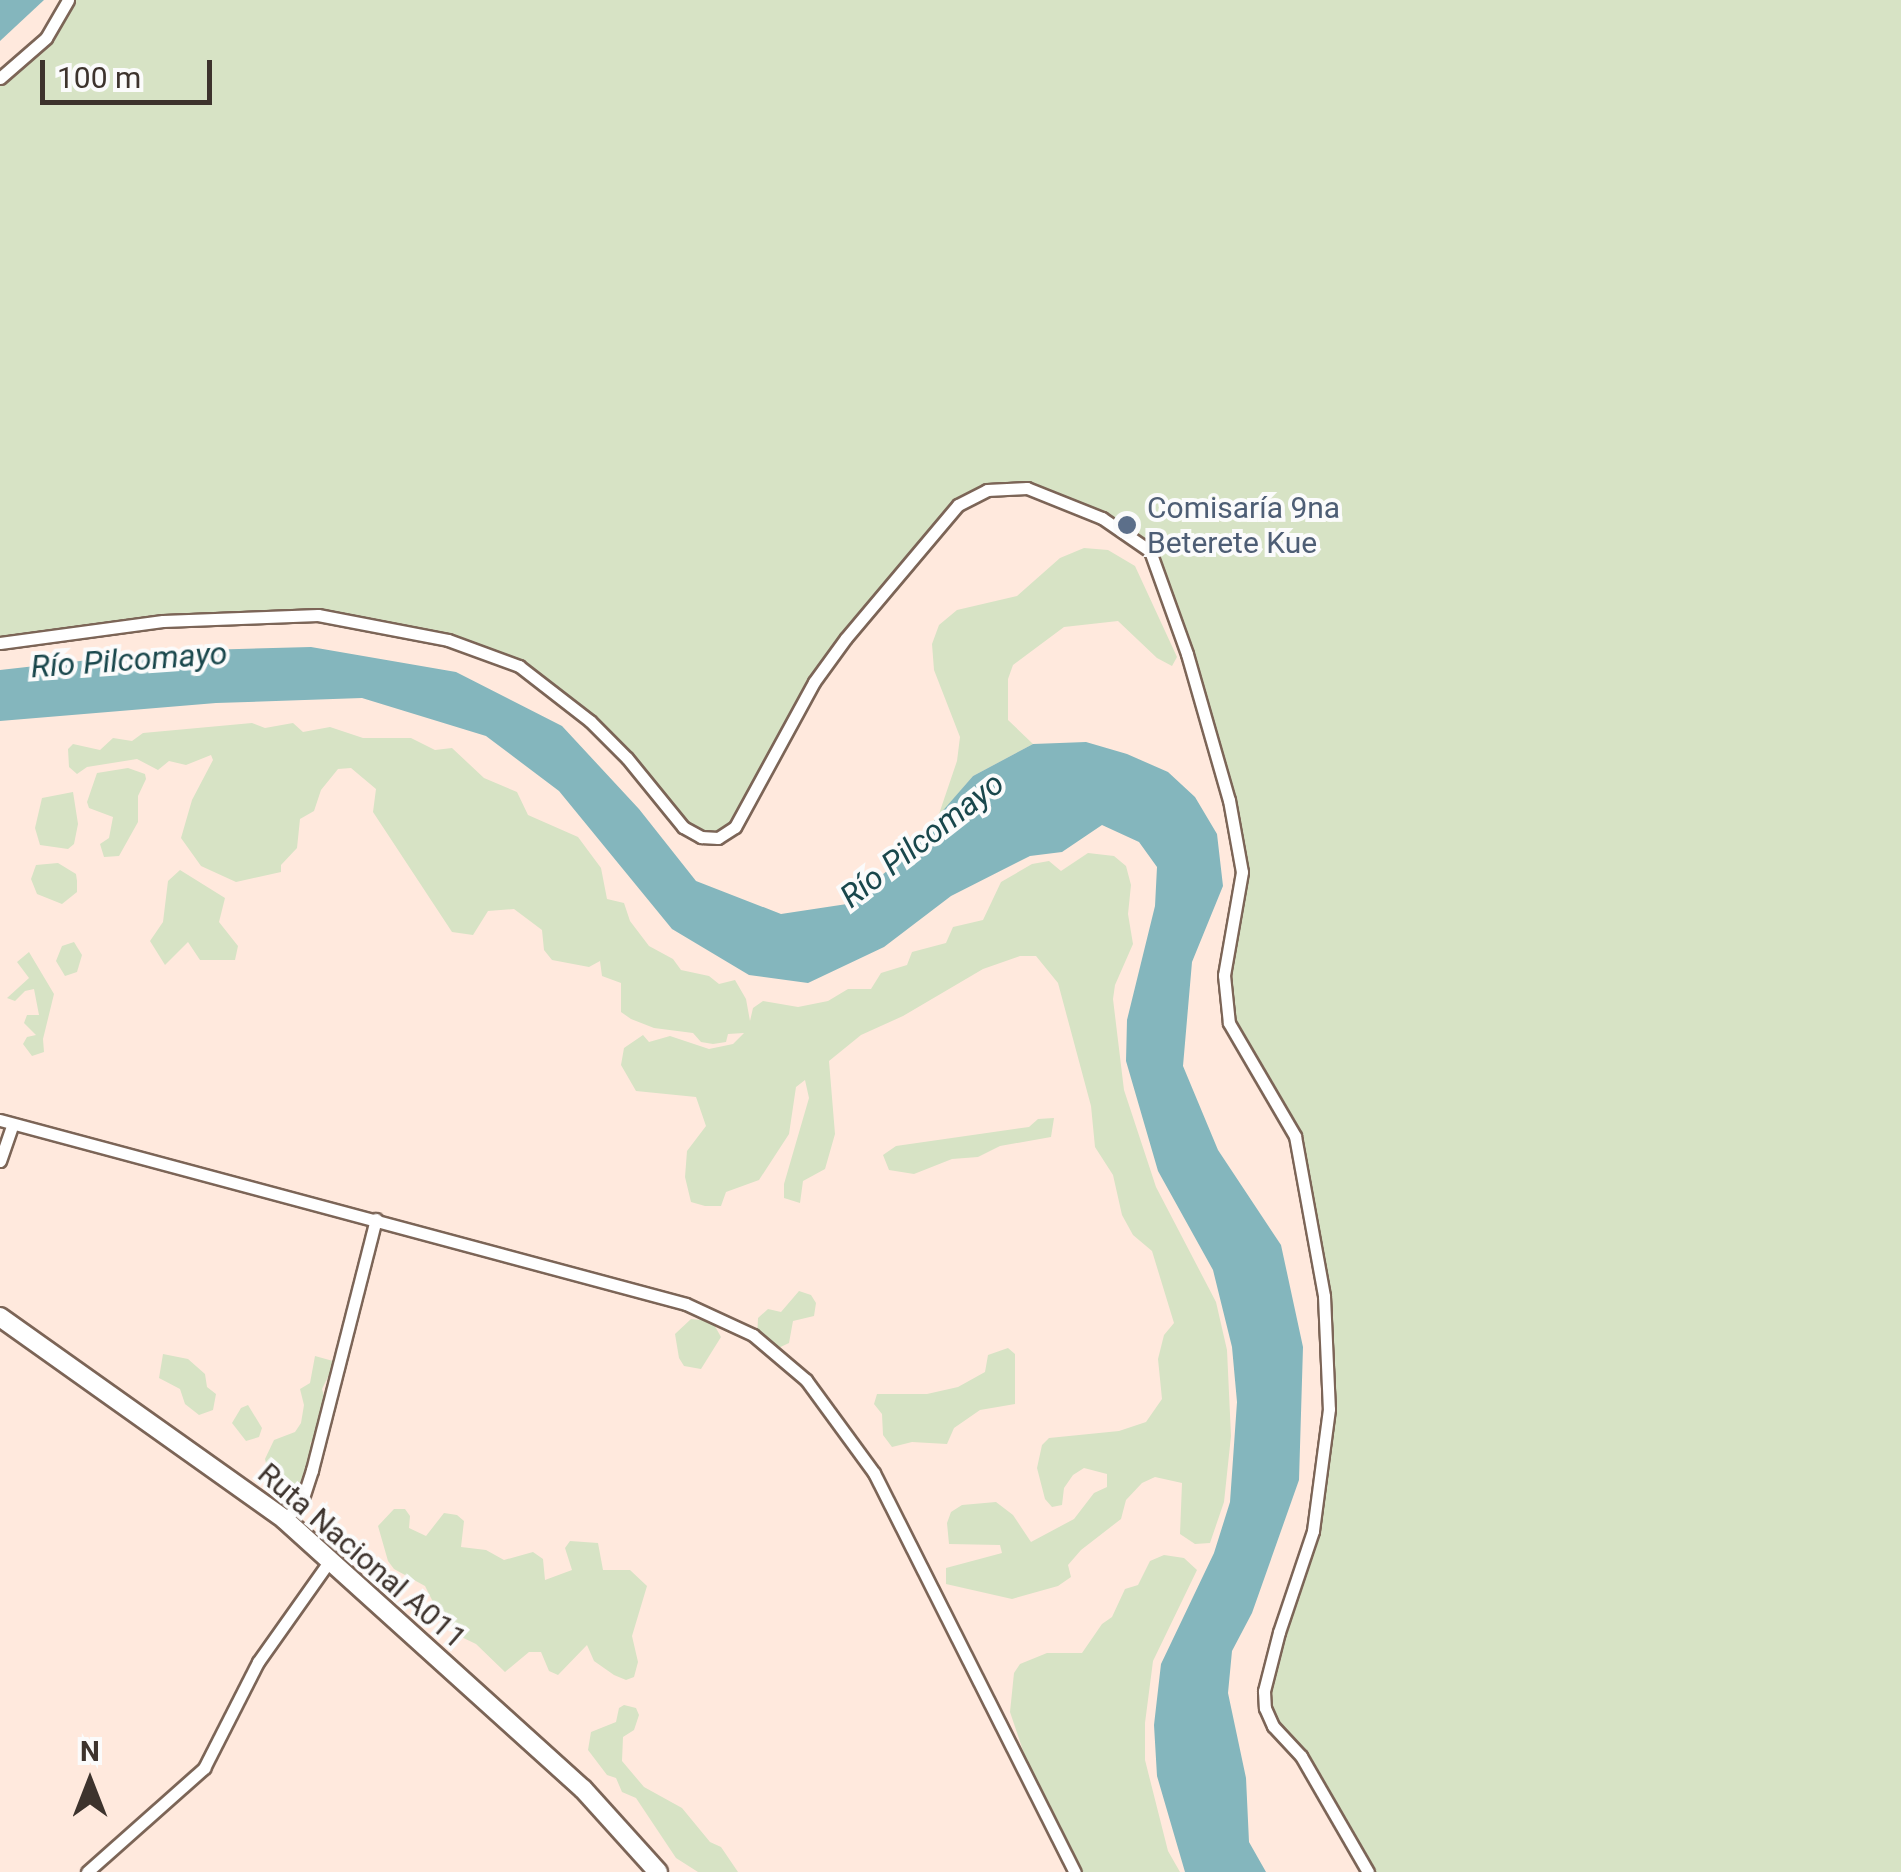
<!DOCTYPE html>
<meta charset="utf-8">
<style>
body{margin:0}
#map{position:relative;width:1901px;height:1872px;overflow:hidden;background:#ffe9dd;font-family:Roboto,sans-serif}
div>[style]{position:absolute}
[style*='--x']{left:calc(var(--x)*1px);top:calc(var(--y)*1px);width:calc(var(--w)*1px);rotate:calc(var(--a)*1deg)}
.green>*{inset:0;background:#d7e3c5}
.water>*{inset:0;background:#84b6bd}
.roads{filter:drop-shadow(2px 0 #7c6557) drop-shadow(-2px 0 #7c6557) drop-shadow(0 2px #7c6557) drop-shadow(0 -2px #7c6557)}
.street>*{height:11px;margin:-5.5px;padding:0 5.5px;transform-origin:5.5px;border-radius:5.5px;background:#fff}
.primary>*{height:18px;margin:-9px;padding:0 9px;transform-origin:9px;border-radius:9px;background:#fff}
.dots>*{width:28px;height:28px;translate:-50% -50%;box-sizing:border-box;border:5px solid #fbfbfb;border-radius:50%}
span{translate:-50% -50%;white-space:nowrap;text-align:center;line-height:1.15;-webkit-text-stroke:8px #fbfbfb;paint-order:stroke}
.service-label{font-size:30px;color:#4e5e75}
.left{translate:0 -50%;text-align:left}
.street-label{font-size:30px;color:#3d332d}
.water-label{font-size:32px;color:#19474c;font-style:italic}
.north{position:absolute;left:40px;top:1732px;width:100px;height:100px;-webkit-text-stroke:8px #fbfbfb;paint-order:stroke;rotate:0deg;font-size:28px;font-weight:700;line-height:40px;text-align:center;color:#3d332d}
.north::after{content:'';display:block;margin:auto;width:35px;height:45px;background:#3d332d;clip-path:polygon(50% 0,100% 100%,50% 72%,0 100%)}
.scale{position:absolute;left:40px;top:60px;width:172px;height:45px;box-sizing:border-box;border:5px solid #3d332d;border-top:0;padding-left:12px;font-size:30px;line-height:35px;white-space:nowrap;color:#3d332d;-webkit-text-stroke:8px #fbfbfb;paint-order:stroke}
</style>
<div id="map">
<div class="green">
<i style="clip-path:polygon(68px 0,1901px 0,1901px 1872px,1368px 1872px,1322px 1795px,1273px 1726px,1264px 1691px,1313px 1531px,1329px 1409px,1324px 1296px,1295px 1136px,1229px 1023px,1224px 997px,1239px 897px,1229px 800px,1150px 551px,1102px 518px,1007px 487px,958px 505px,846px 638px,750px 802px,718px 838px,683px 827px,627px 758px,519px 666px,482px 650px,318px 615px,205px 618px,0 643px,0 79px,46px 38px)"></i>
<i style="clip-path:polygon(1084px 548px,1108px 550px,1135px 566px,1177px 657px,1172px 666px,1157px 658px,1118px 621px,1064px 627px,1013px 665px,1008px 679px,1008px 720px,1033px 744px,973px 776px,938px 817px,957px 761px,960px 737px,934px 670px,932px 644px,939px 625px,957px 610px,1017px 596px,1060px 558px)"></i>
<i style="clip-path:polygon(252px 723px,265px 728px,293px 723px,303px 732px,330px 727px,363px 738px,411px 738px,435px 750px,452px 748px,484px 778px,517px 792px,528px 815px,578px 837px,601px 868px,607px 899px,624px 903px,630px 921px,649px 946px,673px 959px,681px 970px,709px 976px,719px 984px,735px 980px,746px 999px,750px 1021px,753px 1008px,763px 1001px,798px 1007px,828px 1001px,848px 989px,871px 989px,881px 973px,907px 965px,912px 952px,946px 943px,953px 927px,983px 920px,1001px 882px,1032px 864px,1049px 861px,1061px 871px,1088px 853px,1114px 856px,1126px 866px,1131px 885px,1128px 914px,1133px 944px,1115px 985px,1113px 999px,1124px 1090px,1156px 1187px,1216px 1302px,1227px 1350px,1231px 1436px,1224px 1502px,1210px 1543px,1195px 1544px,1180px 1534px,1182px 1483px,1155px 1477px,1142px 1483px,1126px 1500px,1121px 1519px,1081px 1550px,1068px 1565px,1071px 1577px,1058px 1586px,1012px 1599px,946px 1584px,946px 1568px,1002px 1553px,1000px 1545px,949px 1544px,947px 1523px,951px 1512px,962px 1505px,996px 1502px,1013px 1515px,1031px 1542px,1074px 1519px,1094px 1493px,1107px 1487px,1107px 1474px,1084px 1468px,1073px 1475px,1064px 1488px,1062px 1505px,1052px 1507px,1045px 1499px,1037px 1468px,1042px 1445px,1049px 1438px,1119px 1431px,1146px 1422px,1162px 1399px,1158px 1359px,1164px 1335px,1174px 1323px,1152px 1251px,1133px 1235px,1122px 1215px,1113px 1175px,1095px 1147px,1091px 1106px,1058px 983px,1036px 956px,1020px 956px,983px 969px,903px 1016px,861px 1035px,829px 1061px,835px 1134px,825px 1169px,803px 1181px,800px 1203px,784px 1198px,784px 1184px,809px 1098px,805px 1080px,796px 1087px,789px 1134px,759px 1180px,726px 1192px,721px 1206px,705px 1206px,691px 1202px,685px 1177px,687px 1151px,706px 1126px,696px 1097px,636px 1091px,621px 1065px,624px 1048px,643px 1035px,649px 1042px,670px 1036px,709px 1049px,733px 1044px,744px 1033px,728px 1034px,726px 1042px,713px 1044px,701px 1042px,693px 1033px,654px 1028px,631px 1019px,621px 1012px,621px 983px,602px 976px,600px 961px,589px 967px,552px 960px,544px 950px,542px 930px,514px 909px,488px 911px,473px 935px,452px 932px,373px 812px,376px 789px,351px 768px,338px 769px,321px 790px,314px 811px,300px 819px,297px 848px,281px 865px,281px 872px,236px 882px,201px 866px,181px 838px,192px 800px,213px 760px,211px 755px,186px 765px,169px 761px,158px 770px,137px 759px,87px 767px,77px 774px,69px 767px,68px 749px,73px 744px,100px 750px,113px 738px,132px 741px,143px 733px)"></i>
<i style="clip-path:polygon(128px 768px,145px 774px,146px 779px,138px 796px,138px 822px,119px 856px,104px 857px,100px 844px,109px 838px,113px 817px,89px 808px,87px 802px,97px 773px)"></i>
<i style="clip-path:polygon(73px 792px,78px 824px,74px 844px,68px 849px,40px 845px,35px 828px,42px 798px)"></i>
<i style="clip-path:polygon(58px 863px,76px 874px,77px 881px,77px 892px,62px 904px,37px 894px,31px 879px,36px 865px)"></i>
<i style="clip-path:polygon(180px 870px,225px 898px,219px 922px,238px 946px,235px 960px,200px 960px,188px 942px,165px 965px,150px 941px,163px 922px,168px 881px)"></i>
<i style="clip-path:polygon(74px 942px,82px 955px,77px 972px,65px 976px,56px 961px,62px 946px)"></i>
<i style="clip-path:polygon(29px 952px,54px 994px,43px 1039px,44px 1052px,32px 1056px,23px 1044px,27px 1037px,36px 1035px,24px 1023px,27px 1015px,39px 1015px,34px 989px,25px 991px,15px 1001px,7px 998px,29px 978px,17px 962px)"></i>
<i style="clip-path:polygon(1054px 1118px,1051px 1137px,1000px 1146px,978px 1157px,952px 1159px,914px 1174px,889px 1170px,883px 1155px,896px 1146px,1029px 1127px,1038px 1119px)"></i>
<i style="clip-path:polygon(799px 1291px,811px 1295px,816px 1303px,814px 1316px,793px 1321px,789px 1343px,772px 1351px,757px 1340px,758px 1318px,768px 1309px,781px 1312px)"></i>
<i style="clip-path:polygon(691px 1319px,712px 1321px,721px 1337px,701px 1369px,684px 1366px,679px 1358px,675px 1334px)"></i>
<i style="clip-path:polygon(1008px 1348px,1015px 1354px,1015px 1404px,980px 1410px,954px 1428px,947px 1444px,912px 1442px,892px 1447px,883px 1435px,882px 1414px,874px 1404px,877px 1394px,927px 1394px,958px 1387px,985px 1372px,988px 1355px)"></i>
<i style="clip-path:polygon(163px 1354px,188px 1359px,205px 1374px,207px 1387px,216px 1394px,213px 1410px,199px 1415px,185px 1404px,180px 1389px,159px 1378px)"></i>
<i style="clip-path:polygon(315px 1356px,333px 1361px,333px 1367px,322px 1389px,325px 1399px,318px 1416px,322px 1423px,319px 1435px,310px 1443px,315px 1452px,303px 1484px,289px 1490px,267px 1467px,265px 1459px,274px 1440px,295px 1432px,301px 1423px,304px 1405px,300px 1389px,310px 1383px)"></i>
<i style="clip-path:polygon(248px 1405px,262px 1428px,259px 1437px,246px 1441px,232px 1423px,241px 1408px)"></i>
<i style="clip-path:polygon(394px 1509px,405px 1509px,410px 1516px,409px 1528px,426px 1536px,444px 1513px,457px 1515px,464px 1521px,461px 1547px,486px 1550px,504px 1560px,533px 1552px,543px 1559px,545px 1580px,572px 1570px,565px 1548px,570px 1541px,598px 1543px,603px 1570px,630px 1570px,647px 1586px,632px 1636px,638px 1662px,634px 1677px,626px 1680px,614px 1675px,594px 1661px,587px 1645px,558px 1675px,549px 1671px,541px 1652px,529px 1652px,505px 1672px,476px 1644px,453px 1633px,450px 1618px,433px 1602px,425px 1586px,394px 1569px,388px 1561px,378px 1526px)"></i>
<i style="clip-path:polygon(1164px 1555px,1184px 1558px,1197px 1570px,1153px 1661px,1145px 1723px,1145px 1760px,1168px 1851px,1180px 1872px,1073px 1872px,1034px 1783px,1010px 1712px,1014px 1673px,1020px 1664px,1047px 1653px,1082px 1653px,1102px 1624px,1112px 1617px,1125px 1589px,1138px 1585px,1150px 1561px)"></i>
<i style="clip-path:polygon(624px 1705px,636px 1708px,639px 1715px,634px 1730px,623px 1737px,622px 1761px,644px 1787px,682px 1808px,710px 1842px,721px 1847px,738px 1872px,698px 1872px,676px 1858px,636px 1798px,622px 1792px,616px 1778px,607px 1775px,588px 1750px,591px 1732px,616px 1722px,619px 1708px)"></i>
</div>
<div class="water">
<i style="clip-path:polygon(0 0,44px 0,0 41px)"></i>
<i style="clip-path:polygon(311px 647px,456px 672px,562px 726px,639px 809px,696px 881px,781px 914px,847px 904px,899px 861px,973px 776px,1033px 744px,1086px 742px,1127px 754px,1168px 772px,1195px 797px,1217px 834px,1223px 886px,1192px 962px,1183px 1066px,1218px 1150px,1281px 1245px,1303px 1347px,1299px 1480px,1252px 1613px,1232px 1651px,1228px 1693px,1246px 1778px,1249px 1842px,1266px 1872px,1185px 1872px,1157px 1776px,1154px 1725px,1161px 1664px,1214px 1553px,1230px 1502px,1237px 1402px,1232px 1347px,1213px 1270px,1158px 1171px,1126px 1061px,1127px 1020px,1155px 906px,1157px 867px,1139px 842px,1102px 825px,1062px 852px,1030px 856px,951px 896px,884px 947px,808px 983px,749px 975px,672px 929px,559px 791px,486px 736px,362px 698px,216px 703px,0 721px,0 670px,169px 651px)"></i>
</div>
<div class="roads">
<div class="street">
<i style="--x:0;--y:78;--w:61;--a:-41"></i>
<i style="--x:46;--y:38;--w:44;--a:-59.9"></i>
<i style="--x:0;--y:643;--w:164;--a:-7.7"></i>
<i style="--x:163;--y:621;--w:155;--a:-2.2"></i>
<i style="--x:318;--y:615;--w:132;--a:10.9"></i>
<i style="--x:448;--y:640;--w:76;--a:20.1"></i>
<i style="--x:519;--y:666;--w:90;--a:37.8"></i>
<i style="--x:590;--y:721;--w:52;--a:45"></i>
<i style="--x:627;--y:758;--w:89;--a:50.9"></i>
<i style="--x:683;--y:827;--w:21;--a:29"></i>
<i style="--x:701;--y:837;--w:17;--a:3"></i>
<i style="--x:718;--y:838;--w:20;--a:-33"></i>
<i style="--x:735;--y:827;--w:165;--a:-61.4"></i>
<i style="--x:814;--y:682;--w:54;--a:-54"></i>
<i style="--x:846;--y:638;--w:174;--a:-49.9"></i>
<i style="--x:958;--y:505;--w:33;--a:-27"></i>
<i style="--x:987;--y:490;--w:40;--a:-2.9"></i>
<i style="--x:1027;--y:488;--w:81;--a:21.8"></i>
<i style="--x:1102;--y:518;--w:58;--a:34.5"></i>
<i style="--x:1150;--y:551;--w:109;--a:70.2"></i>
<i style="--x:1187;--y:654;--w:152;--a:74"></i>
<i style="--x:1229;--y:800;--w:73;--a:79.8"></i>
<i style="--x:1242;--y:872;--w:105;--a:99.9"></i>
<i style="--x:1224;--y:975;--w:48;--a:84.1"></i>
<i style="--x:1229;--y:1023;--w:131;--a:59.7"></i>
<i style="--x:1295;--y:1136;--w:163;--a:79.7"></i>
<i style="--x:1324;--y:1296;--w:113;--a:87.5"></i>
<i style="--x:1329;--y:1409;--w:123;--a:97.5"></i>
<i style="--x:1313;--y:1531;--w:107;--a:108.6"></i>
<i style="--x:1279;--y:1632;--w:61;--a:104.3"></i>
<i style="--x:1264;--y:1691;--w:17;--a:87"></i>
<i style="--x:1265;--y:1708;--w:20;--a:66"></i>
<i style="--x:1273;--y:1726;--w:41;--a:47"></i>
<i style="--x:1301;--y:1756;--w:134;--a:60"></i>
<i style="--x:0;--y:1120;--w:710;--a:15.01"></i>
<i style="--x:686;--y:1304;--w:74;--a:24.8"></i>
<i style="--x:753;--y:1335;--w:70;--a:40.3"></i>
<i style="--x:806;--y:1380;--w:115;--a:53.8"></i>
<i style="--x:874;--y:1473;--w:447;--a:63.3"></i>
<i style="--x:0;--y:1161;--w:39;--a:-71"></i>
<i style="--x:284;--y:1519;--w:23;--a:-41"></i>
<i style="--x:301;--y:1504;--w:36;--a:-72"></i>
<i style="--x:312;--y:1470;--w:259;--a:-75.7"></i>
<i style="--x:87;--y:1872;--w:157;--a:-41.6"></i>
<i style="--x:204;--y:1768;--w:119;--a:-63"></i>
<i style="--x:258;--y:1662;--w:126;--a:-54.7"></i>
</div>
<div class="primary">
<i style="--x:0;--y:1317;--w:349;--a:35.4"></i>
<i style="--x:284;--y:1519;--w:403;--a:42.1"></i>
<i style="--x:583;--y:1789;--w:112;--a:47.9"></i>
</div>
</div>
<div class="dots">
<i style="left:1127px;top:525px;background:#5c6f8a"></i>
</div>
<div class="service-label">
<span class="left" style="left:1147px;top:525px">Comisaría 9na<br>Beterete Kue</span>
</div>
<div class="street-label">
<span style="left:362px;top:1556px;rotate:41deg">Ruta Nacional A011</span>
</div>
<div class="water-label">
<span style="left:129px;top:660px;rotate:-4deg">Río Pilcomayo</span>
<span style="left:922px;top:840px;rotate:-38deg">Río Pilcomayo</span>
</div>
<div class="north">N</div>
<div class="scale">100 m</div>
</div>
